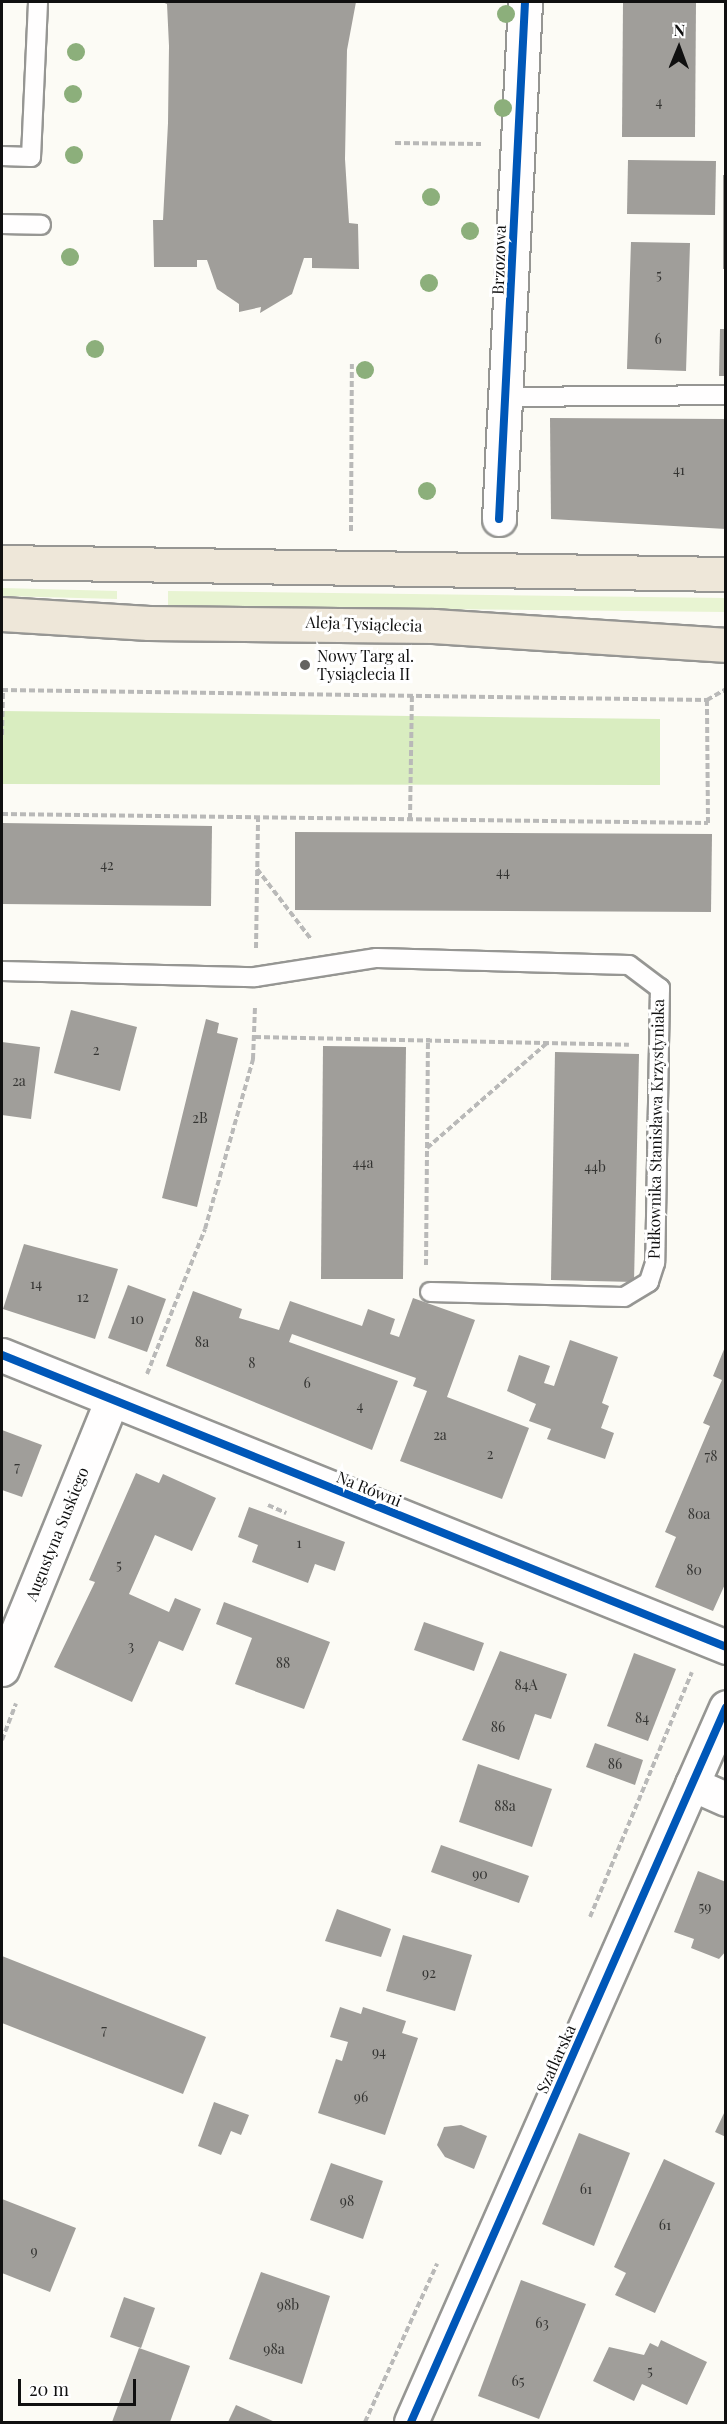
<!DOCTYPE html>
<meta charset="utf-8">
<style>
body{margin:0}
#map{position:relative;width:727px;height:2424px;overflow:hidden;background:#fcfbf5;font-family:"Playfair Display",serif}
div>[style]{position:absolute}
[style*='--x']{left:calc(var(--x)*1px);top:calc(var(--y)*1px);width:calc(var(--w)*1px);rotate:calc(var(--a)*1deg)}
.green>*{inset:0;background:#e8f4d2}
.forest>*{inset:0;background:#d9edc0}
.building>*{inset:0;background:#a09e9a}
.path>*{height:4px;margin-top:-2px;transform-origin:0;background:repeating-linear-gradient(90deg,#b9b9b8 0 6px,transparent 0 9px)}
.roads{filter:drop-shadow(2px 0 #969693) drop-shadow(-2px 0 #969693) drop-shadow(0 2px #969693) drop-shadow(0 -2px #969693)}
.service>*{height:18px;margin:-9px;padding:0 9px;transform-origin:9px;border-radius:9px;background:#fffefe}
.minor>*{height:33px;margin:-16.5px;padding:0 16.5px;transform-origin:16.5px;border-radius:16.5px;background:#fffefe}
.tertiary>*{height:33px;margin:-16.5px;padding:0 16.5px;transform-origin:16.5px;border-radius:16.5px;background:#fffefe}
.primary>*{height:33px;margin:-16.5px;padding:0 16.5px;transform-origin:16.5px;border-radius:16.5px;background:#eee7d9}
.cycleway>*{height:8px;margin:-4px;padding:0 4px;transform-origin:4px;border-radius:4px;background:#0057b8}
.trees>*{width:18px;height:18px;margin:-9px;border-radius:50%;background:#8caf7b}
.dots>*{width:16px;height:16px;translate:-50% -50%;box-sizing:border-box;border:3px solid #fff;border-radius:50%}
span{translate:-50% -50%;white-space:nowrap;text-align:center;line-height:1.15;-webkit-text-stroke:6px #fff;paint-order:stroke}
.number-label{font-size:14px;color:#343432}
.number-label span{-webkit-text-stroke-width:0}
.street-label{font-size:16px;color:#101010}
.poi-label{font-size:16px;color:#101010}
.left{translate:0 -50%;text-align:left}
.frame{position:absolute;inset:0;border:3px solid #101010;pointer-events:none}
.north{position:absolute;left:649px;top:18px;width:60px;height:60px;-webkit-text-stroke:4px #fff;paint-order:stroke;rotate:1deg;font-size:16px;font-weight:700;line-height:24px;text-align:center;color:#101010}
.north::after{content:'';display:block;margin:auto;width:21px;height:27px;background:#101010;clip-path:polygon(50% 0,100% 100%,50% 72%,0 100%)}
.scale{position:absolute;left:18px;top:2379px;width:118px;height:27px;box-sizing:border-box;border:3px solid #101010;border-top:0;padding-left:8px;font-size:18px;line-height:21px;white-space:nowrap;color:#101010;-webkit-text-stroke:4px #fff;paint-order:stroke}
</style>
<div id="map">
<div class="green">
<i style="clip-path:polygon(2px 588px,117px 591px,117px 599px,2px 596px)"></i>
<i style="clip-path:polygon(168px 591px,725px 598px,726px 612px,168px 606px)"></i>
</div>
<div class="forest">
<i style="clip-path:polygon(2px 711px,660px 719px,660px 785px,2px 784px)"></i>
</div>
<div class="building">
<i style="clip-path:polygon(162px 2px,356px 2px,347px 50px,345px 159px,349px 223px,358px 224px,359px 269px,312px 268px,312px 258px,304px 258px,292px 294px,260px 313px,261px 307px,239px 312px,239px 304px,217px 289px,207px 260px,197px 260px,197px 267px,154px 267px,153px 220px,163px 220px,168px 123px,169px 46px,167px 4px)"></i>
<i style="clip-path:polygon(623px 2px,696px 2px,695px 137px,622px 137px)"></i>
<i style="clip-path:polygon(628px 160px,716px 161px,715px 215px,627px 214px)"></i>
<i style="clip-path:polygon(723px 175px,726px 175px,726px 269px,723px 269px)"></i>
<i style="clip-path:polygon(631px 242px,690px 243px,686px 371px,627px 369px)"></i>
<i style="clip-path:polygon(720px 329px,726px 329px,726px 376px,719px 376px)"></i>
<i style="clip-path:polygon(550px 418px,726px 419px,726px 529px,551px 519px)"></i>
<i style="clip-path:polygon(2px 823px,212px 826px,211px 906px,2px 904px)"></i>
<i style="clip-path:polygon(295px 832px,712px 834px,711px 912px,295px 910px)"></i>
<i style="clip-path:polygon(71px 1010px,137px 1027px,120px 1091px,54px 1073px)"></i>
<i style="clip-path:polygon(206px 1019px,219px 1023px,217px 1033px,238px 1038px,197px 1207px,162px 1198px)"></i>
<i style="clip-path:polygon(2px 1042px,40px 1047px,31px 1119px,2px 1115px)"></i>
<i style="clip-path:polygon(323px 1046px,406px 1047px,403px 1279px,321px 1279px)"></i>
<i style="clip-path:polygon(555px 1052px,639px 1054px,634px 1282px,551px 1280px)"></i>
<i style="clip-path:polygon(24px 1244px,118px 1269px,95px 1339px,3px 1309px)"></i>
<i style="clip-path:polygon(128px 1285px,166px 1299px,147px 1352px,108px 1338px)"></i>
<i style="clip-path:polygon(193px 1291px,242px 1309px,239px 1318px,279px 1330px,290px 1301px,362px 1326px,368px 1309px,395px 1319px,390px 1334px,399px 1337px,413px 1298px,475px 1320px,447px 1397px,529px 1428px,502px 1499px,400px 1461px,427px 1391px,413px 1386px,416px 1378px,292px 1334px,289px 1342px,398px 1381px,372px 1450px,166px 1366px)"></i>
<i style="clip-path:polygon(570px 1340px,618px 1357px,602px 1403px,609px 1406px,601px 1428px,614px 1433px,605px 1459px,547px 1439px,551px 1429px,529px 1421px,536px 1404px,507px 1391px,519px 1355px,550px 1366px,544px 1383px,554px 1386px)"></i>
<i style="clip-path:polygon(725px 1347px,726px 1582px,713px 1611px,655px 1587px,676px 1537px,665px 1532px,710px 1426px,703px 1423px,722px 1380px,713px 1376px)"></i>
<i style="clip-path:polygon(2px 1430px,42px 1445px,22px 1497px,2px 1490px)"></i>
<i style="clip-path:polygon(136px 1473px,159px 1483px,163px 1474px,216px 1498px,192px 1551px,155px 1535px,129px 1594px,169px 1612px,175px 1598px,201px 1609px,183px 1651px,159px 1641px,132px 1702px,54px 1667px,95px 1582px,89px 1580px)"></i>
<i style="clip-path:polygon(249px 1507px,345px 1542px,335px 1571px,315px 1564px,308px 1583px,252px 1562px,258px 1545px,238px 1537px)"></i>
<i style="clip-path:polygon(224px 1602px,330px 1642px,304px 1709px,235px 1684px,252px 1638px,216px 1624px)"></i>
<i style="clip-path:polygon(424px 1622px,484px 1643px,474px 1671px,414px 1650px)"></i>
<i style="clip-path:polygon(500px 1651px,567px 1674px,551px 1719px,535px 1714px,519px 1760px,462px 1740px)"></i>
<i style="clip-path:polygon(634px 1653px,676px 1669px,648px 1741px,607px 1726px)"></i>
<i style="clip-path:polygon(595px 1743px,643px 1760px,635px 1785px,586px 1767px)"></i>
<i style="clip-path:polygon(478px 1764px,552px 1789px,532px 1847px,459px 1822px)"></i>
<i style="clip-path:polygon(441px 1845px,529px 1876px,519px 1903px,431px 1872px)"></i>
<i style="clip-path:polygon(698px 1871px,726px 1882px,726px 1951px,719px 1959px,691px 1948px,694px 1939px,674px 1932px)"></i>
<i style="clip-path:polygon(337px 1909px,391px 1929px,381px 1957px,325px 1941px)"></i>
<i style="clip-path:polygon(403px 1935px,472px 1955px,455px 2011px,386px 1991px)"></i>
<i style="clip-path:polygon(2px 1956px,206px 2037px,183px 2094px,2px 2023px)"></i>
<i style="clip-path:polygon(340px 2007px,361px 2014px,363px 2007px,406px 2021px,402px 2033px,418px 2038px,385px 2135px,318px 2113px,336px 2059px,342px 2061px,348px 2042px,330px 2037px)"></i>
<i style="clip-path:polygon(214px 2102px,249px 2115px,241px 2135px,231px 2131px,221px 2155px,198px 2146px)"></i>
<i style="clip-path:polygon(726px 2109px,726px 2137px,715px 2132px)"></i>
<i style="clip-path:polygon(461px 2125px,487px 2136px,474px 2169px,445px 2157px,437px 2145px,444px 2127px)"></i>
<i style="clip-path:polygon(579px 2133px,630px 2153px,594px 2246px,542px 2224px)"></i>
<i style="clip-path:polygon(664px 2159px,715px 2183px,655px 2313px,615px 2295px,626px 2273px,614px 2267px)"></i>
<i style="clip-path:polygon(331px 2163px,383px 2181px,363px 2239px,310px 2220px)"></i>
<i style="clip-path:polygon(2px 2199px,76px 2228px,50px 2292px,2px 2273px)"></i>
<i style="clip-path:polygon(261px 2272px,330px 2296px,302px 2384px,229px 2359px)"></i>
<i style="clip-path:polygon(521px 2280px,586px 2304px,539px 2419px,478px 2396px)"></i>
<i style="clip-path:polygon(124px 2297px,155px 2308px,141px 2348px,110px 2337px)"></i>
<i style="clip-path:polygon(661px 2340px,707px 2362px,687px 2405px,642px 2384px,634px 2401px,593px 2381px,609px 2347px,644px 2355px,650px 2343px,658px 2347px)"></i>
<i style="clip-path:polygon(139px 2348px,190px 2366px,170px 2422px,112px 2422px)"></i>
<i style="clip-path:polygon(236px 2405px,275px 2422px,228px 2422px)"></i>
</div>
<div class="path">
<i style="--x:395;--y:143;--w:86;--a:0.7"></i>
<i style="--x:351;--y:531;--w:167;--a:-89.7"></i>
<i style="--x:2;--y:690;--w:705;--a:0.81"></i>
<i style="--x:707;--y:700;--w:22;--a:-30"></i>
<i style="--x:2;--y:735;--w:45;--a:-88.7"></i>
<i style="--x:2;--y:814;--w:706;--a:0.73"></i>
<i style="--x:708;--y:823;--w:123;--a:-90.5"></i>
<i style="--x:410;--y:819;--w:123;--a:-89.1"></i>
<i style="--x:257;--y:869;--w:88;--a:52.4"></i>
<i style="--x:256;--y:948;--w:131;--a:-89.1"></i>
<i style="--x:255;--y:1037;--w:374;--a:1.2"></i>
<i style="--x:427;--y:1148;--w:161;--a:-41.2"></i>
<i style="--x:426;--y:1265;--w:227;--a:-89.5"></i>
<i style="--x:147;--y:1374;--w:156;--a:-68.2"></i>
<i style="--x:205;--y:1229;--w:177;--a:-74.2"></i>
<i style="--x:253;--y:1059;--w:53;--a:-87.8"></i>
<i style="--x:268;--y:1505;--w:20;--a:24"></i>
<i style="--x:2;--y:1740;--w:39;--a:-69"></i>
<i style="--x:590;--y:1917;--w:265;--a:-67.4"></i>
<i style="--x:365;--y:2422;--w:174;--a:-65.5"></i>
</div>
<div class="roads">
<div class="service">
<i style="--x:2;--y:156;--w:29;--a:2"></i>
<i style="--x:31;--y:157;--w:155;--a:-87.4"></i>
<i style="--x:2;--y:224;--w:39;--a:1"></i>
<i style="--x:507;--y:397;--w:219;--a:-0.5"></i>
<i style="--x:2;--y:971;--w:253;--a:1.4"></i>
<i style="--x:255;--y:977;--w:123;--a:-8.9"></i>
<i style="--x:377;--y:958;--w:252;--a:1.6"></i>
<i style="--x:629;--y:965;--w:39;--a:37"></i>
<i style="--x:660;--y:988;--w:275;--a:91"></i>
<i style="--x:655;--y:1263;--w:20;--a:108"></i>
<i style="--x:649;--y:1282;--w:29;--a:149"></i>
<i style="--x:624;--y:1297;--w:194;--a:-178.5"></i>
</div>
<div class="minor">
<i style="--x:499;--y:519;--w:518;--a:-87.12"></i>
<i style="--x:2;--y:1355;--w:781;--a:21.96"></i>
<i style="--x:2;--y:1669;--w:291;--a:-67.8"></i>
<i style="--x:692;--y:1784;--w:37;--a:24"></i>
</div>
<div class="tertiary">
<i style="--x:411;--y:2422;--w:781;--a:-66.22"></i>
</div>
<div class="primary">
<i style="--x:2;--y:562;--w:724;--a:0.95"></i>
<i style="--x:2;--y:614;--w:147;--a:3.5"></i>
<i style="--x:149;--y:623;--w:285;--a:0.6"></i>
<i style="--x:434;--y:626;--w:293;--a:3.7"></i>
</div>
</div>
<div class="cycleway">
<i style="--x:499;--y:519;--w:518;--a:-87.12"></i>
<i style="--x:2;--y:1355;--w:781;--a:21.96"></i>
<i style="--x:411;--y:2422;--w:781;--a:-66.22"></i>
</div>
<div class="trees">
<i style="left:506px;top:14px"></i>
<i style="left:76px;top:52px"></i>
<i style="left:73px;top:94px"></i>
<i style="left:503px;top:108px"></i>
<i style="left:74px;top:155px"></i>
<i style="left:431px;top:197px"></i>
<i style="left:470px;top:231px"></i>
<i style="left:70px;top:257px"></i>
<i style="left:429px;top:283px"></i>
<i style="left:95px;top:349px"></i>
<i style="left:365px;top:370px"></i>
<i style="left:427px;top:491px"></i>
</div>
<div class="dots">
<i style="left:305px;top:665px;background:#636260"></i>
</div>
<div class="number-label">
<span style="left:659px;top:102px">4</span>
<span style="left:659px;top:275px">5</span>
<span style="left:658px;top:339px">6</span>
<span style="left:679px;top:470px">41</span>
<span style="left:107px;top:865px">42</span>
<span style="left:503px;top:872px">44</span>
<span style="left:96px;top:1050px">2</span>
<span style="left:19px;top:1081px">2a</span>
<span style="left:200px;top:1118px">2B</span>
<span style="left:363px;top:1163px">44a</span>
<span style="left:595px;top:1167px">44b</span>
<span style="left:36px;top:1284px">14</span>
<span style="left:83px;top:1297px">12</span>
<span style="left:137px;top:1319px">10</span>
<span style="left:202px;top:1342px">8a</span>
<span style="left:252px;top:1363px">8</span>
<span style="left:307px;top:1383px">6</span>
<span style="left:360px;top:1406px">4</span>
<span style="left:440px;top:1435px">2a</span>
<span style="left:490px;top:1454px">2</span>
<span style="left:711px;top:1456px">78</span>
<span style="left:17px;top:1467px">7</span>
<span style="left:699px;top:1514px">80a</span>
<span style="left:299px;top:1543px">1</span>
<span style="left:119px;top:1565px">5</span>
<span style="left:694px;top:1570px">80</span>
<span style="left:131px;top:1646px">3</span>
<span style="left:283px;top:1663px">88</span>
<span style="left:526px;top:1685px">84A</span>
<span style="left:642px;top:1718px">84</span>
<span style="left:498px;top:1727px">86</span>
<span style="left:615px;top:1764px">86</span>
<span style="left:505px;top:1806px">88a</span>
<span style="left:480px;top:1874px">90</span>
<span style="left:705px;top:1907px">59</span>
<span style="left:429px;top:1973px">92</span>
<span style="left:104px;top:2030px">7</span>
<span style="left:379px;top:2052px">94</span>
<span style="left:361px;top:2097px">96</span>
<span style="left:586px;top:2189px">61</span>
<span style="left:347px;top:2201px">98</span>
<span style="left:665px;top:2225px">61</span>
<span style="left:34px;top:2251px">9</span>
<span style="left:288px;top:2305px">98b</span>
<span style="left:542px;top:2323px">63</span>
<span style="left:274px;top:2349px">98a</span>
<span style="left:650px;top:2371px">5</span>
<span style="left:518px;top:2381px">65</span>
</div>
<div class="street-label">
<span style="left:499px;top:260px;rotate:-88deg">Brzozowa</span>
<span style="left:364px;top:624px;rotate:2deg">Aleja Tysiąclecia</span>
<span style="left:656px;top:1129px;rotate:-89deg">Pułkownika Stanisława Krzystyniaka</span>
<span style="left:369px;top:1489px;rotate:22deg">Na Równi</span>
<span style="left:57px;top:1534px;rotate:-68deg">Augustyna Suskiego</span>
<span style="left:556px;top:2059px;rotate:-66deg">Szaflarska</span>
</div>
<div class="poi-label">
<span class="left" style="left:317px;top:665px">Nowy Targ al.<br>Tysiąclecia II</span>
</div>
<div class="frame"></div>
<div class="north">N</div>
<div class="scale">20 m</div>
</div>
